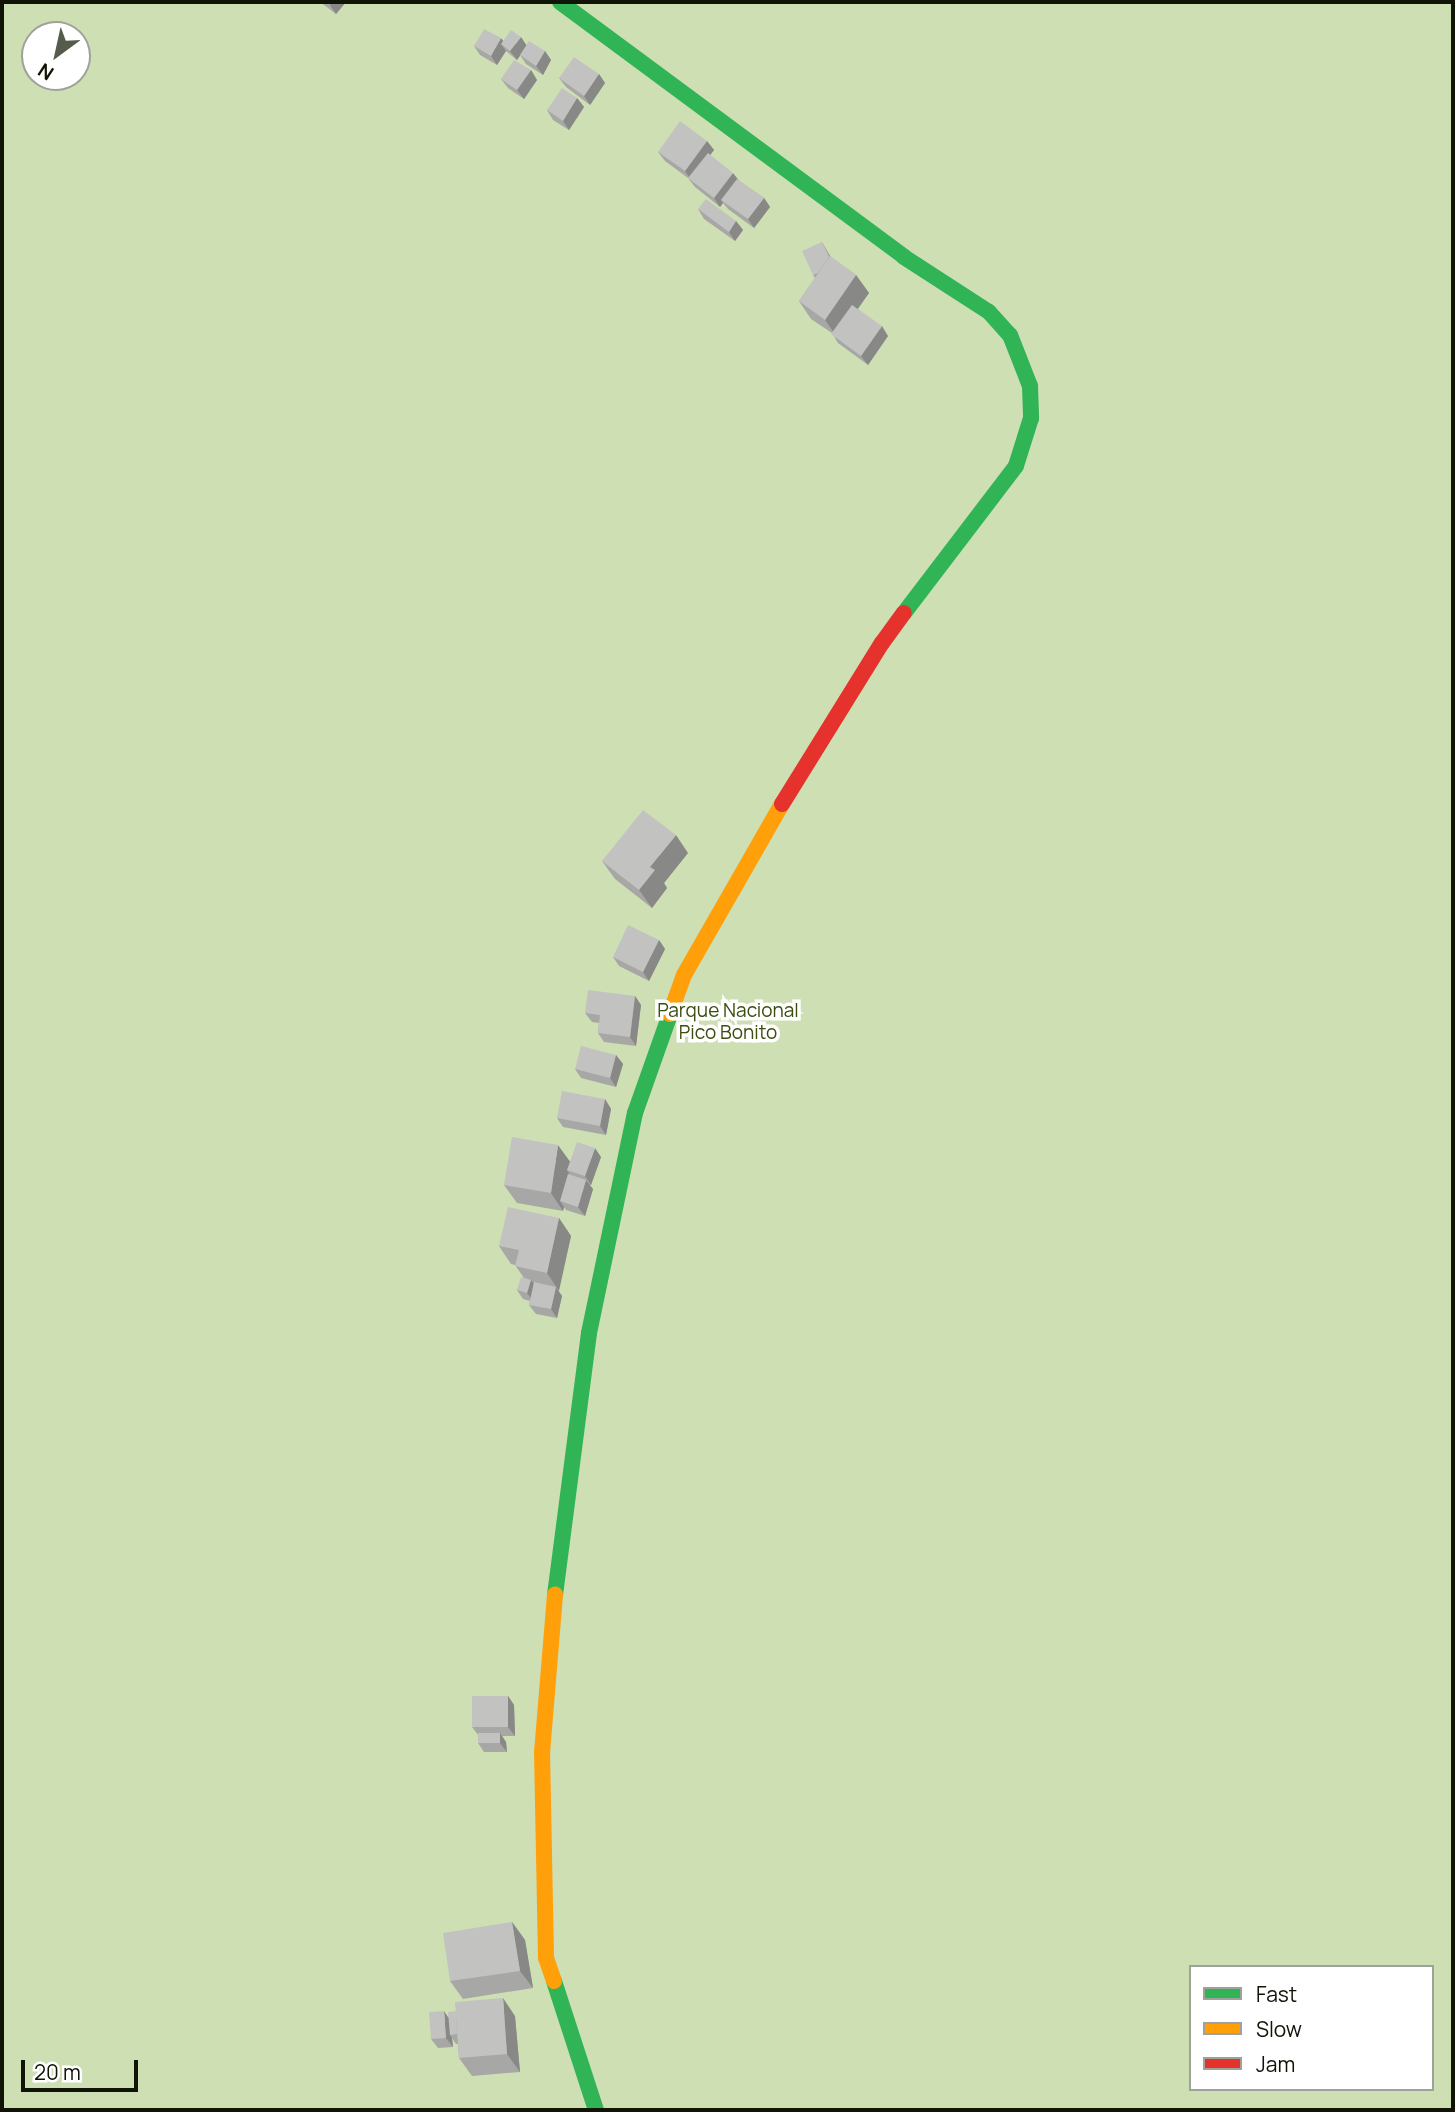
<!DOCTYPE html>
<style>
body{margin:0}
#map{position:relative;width:1455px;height:2112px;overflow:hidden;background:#d9e2cc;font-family:Manrope,sans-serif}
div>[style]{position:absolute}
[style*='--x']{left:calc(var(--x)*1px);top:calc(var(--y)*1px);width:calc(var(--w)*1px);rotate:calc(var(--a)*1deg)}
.green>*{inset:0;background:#cedfb4}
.fast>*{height:16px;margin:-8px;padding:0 8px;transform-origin:8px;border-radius:8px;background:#30b455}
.slow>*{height:16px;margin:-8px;padding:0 8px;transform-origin:8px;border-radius:8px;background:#ff9f0a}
.jam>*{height:16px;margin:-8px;padding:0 8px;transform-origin:8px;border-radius:8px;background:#e5322d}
.wall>*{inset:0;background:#a7a8a5}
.shaded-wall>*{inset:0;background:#888886}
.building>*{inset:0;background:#c2c3c0}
span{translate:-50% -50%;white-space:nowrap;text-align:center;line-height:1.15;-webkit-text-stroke:7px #fff;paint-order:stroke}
.park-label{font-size:19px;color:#3a4d0e}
.frame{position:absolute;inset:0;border:4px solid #0f1406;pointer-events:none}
.legend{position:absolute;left:1189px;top:1965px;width:245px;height:126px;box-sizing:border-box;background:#fff;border:2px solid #9fa19b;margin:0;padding:9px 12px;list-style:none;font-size:21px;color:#0f1406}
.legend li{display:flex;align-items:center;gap:14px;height:35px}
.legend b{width:35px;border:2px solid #9fa19b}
.north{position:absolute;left:21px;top:21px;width:70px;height:70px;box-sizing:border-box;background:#fff;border:2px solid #9fa19b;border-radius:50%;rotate:213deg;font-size:19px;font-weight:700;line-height:28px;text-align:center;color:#0f1406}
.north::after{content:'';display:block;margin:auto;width:24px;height:32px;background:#565c4b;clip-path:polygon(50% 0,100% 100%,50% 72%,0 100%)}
.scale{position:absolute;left:21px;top:2060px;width:117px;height:32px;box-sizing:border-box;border:4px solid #0f1406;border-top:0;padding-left:9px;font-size:21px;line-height:24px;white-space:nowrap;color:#0f1406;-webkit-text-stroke:5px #fff;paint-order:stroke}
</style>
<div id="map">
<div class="green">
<i style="clip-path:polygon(evenodd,2px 2px,1453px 2px,1453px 2110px,2px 2110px,2px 2px,35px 35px,77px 35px,77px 77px,35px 77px,35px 35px,2px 2px,1191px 1967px,1432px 1967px,1432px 2089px,1191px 2089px,1191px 1967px)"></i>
</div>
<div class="fast">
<i style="--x:560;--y:2;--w:428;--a:36.5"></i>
<i style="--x:904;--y:257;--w:101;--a:32.9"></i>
<i style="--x:989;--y:312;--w:31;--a:48"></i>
<i style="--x:1010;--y:335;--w:55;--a:68.6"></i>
<i style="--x:1030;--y:386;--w:32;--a:88"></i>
<i style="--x:1031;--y:418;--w:50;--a:107.4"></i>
<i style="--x:1016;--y:466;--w:185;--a:127.3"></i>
<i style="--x:555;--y:1595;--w:264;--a:-82.6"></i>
<i style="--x:589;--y:1333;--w:225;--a:-78.2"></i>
<i style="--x:635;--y:1113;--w:105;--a:-70.5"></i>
<i style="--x:554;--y:1981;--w:136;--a:72"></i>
</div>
<div class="slow">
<i style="--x:670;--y:1014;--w:41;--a:-70.3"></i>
<i style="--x:684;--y:975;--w:197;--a:-60.2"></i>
<i style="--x:554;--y:1981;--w:24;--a:-109"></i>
<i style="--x:546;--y:1958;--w:205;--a:-91.1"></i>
<i style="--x:542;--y:1753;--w:159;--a:-85.3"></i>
</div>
<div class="jam">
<i style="--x:782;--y:804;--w:190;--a:-58.2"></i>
<i style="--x:882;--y:643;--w:37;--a:-54"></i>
</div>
<div class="wall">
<i style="clip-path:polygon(320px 2px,346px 2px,336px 14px)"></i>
<i style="clip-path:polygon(503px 41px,526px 45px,545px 51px,551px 60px,543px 75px,526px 64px,520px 55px,517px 60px,506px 51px,497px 65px,480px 55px,474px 46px)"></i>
<i style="clip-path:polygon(531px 70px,537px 80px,524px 99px,508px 88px,501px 79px)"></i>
<i style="clip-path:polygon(599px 74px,605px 83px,590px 105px,566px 87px,559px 78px)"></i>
<i style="clip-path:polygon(577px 98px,584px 107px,569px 130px,553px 120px,547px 110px)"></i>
<i style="clip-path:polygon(707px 141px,714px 150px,710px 155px,738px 180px,764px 198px,770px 207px,754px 228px,728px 209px,723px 203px,720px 207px,695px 187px,688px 178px,665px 161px,658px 152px)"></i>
<i style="clip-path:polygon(698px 209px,736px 221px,743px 230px,735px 241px,704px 219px)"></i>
<i style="clip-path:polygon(822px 242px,831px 257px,856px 275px,869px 293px,858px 309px,888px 336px,868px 365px,838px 343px,832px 333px,811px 319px,799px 301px,815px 278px,813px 275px)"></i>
<i style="clip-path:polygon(688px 853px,664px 883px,667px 888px,652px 908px,615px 879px,602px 861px)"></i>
<i style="clip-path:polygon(659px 940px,665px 949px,649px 981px,619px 966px,613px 957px)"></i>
<i style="clip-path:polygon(635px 996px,641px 1005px,636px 1046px,604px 1042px,598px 1033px,599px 1023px,592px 1022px,585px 1013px)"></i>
<i style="clip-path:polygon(616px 1055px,623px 1064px,616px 1087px,581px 1078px,575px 1069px)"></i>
<i style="clip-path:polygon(605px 1099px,611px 1109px,606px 1135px,563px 1127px,557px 1118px)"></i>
<i style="clip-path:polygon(601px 1157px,591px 1185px,589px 1185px,593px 1189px,585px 1216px,566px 1210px,564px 1207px,563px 1211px,517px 1203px,504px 1185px,570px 1161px)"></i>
<i style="clip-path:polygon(559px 1218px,571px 1236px,558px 1291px,562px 1296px,557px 1318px,536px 1314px,529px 1305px,530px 1301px,523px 1299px,517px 1290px,524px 1278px,515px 1265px,511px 1264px,499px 1246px)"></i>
<i style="clip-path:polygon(508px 1696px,514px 1705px,515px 1736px,502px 1736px,506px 1742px,507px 1752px,484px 1752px,478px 1743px,478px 1735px,472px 1727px)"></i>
<i style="clip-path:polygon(512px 1922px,525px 1940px,533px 1988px,463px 1999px,450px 1981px)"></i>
<i style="clip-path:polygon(515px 2016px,520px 2072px,472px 2076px,459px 2058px,458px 2044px,456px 2044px,452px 2038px,453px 2047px,438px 2048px,431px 2039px,448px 2017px)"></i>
</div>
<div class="shaded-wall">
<i style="clip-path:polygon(332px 2px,346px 2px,336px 14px,330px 5px)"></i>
<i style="clip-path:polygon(521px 37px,527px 46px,517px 60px,510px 51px)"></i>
<i style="clip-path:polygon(501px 38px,508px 47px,501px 44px,506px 51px,497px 65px,491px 56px)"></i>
<i style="clip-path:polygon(545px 51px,551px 60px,543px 75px,536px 66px)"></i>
<i style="clip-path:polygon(531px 70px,537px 80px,524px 99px,517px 90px)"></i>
<i style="clip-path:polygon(599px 74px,605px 83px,590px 105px,584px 96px)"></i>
<i style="clip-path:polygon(577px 98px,584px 107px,569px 130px,563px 121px)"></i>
<i style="clip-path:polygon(707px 141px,714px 150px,691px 180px,685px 171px)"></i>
<i style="clip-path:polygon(733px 173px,740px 182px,721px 200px,723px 203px,720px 207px,714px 198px)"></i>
<i style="clip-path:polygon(764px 198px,770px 207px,754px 228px,748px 219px)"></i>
<i style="clip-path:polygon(736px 221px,743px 230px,735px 241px,729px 232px)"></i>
<i style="clip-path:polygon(856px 275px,869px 293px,837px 337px,825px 320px)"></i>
<i style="clip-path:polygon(882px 326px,888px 336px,868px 365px,861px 356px)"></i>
<i style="clip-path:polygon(676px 835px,688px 853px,664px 883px,667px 888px,652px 908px,639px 890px,650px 867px)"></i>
<i style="clip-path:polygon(659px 940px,665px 949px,649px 981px,643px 972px)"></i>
<i style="clip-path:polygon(635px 996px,641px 1005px,636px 1046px,630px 1037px)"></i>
<i style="clip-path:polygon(616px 1055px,623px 1064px,616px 1087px,610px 1078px)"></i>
<i style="clip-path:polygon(605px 1099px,611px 1109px,606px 1135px,600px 1126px)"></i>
<i style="clip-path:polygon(558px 1145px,571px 1163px,567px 1170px,569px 1173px,565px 1202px,560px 1201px,564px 1207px,563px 1211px,551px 1193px)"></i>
<i style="clip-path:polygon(595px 1148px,601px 1157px,591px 1185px,585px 1176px)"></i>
<i style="clip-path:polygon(586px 1180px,593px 1189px,585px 1216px,578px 1207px)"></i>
<i style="clip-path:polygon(559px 1218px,571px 1236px,559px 1291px,547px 1273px)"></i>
<i style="clip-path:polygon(531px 1280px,538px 1289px,534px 1302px,527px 1293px)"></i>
<i style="clip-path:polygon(556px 1287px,562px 1296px,557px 1318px,551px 1309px)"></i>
<i style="clip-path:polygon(508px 1696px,514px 1705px,515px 1736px,508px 1727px)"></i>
<i style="clip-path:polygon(500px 1733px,506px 1742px,507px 1752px,500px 1743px)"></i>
<i style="clip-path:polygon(512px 1922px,525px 1940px,533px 1988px,520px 1971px)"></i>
<i style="clip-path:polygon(503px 1998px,515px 2016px,520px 2072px,507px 2054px)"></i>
<i style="clip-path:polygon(444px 2011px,450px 2020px,450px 2035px,452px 2038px,453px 2047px,446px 2038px)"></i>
</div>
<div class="building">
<i style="clip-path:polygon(484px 29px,501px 38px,491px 56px,474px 46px)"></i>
<i style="clip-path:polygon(511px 30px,521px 37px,510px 51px,501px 44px)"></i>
<i style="clip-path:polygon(529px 41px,545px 51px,536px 66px,520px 55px)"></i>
<i style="clip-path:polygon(574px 57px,599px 74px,584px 96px,559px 78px)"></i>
<i style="clip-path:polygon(514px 60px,531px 70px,517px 90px,501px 79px)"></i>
<i style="clip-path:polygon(562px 88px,577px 98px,563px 121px,547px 110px)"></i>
<i style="clip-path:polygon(680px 121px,707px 141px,685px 171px,658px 152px)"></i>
<i style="clip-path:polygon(708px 153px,733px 173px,714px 198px,688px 178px)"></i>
<i style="clip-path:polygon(737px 179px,764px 198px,748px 219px,721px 200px)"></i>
<i style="clip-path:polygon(706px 199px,736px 221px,729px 232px,698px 209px)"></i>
<i style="clip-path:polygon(822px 242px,829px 257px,818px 273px,813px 275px,802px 251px)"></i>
<i style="clip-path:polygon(830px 256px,856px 275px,825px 320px,799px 301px)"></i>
<i style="clip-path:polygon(852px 305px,882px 326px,861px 356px,831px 334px)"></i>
<i style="clip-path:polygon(643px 810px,676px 835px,650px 867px,655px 870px,639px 890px,602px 861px)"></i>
<i style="clip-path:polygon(628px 925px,659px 940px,643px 972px,613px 957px)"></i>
<i style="clip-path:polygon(588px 990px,635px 996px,630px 1037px,598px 1033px,600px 1015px,585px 1013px)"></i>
<i style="clip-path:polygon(581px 1046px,616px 1055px,610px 1078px,575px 1069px)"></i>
<i style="clip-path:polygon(562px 1091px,605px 1099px,600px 1126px,557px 1118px)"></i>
<i style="clip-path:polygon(512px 1137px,558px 1145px,551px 1193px,504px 1185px)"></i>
<i style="clip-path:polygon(577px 1142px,595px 1148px,585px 1176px,567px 1170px)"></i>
<i style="clip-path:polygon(568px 1174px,586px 1180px,578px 1207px,560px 1201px)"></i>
<i style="clip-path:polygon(508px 1207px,559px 1218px,547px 1273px,515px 1266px,519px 1250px,499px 1246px)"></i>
<i style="clip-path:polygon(521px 1277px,531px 1280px,527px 1293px,517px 1290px)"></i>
<i style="clip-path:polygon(534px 1282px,556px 1287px,551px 1309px,529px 1305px)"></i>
<i style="clip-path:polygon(472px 1696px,508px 1696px,508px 1727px,472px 1727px)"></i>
<i style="clip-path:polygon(478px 1733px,500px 1733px,500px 1743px,478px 1743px)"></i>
<i style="clip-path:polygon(512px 1922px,520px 1971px,450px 1981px,443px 1933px)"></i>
<i style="clip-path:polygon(503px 1998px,507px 2054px,459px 2058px,455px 2002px)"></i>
<i style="clip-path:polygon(444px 2011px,446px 2038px,431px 2039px,429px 2012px)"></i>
<i style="clip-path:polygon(456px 2011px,457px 2034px,450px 2035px,448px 2012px)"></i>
</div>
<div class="park-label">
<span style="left:728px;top:1022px">Parque Nacional<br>Pico Bonito</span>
</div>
<div class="frame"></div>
<ul class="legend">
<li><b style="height:9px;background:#30b455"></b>Fast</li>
<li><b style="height:9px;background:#ff9f0a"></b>Slow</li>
<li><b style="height:9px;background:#e5322d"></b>Jam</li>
</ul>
<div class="north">N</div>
<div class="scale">20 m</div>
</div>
